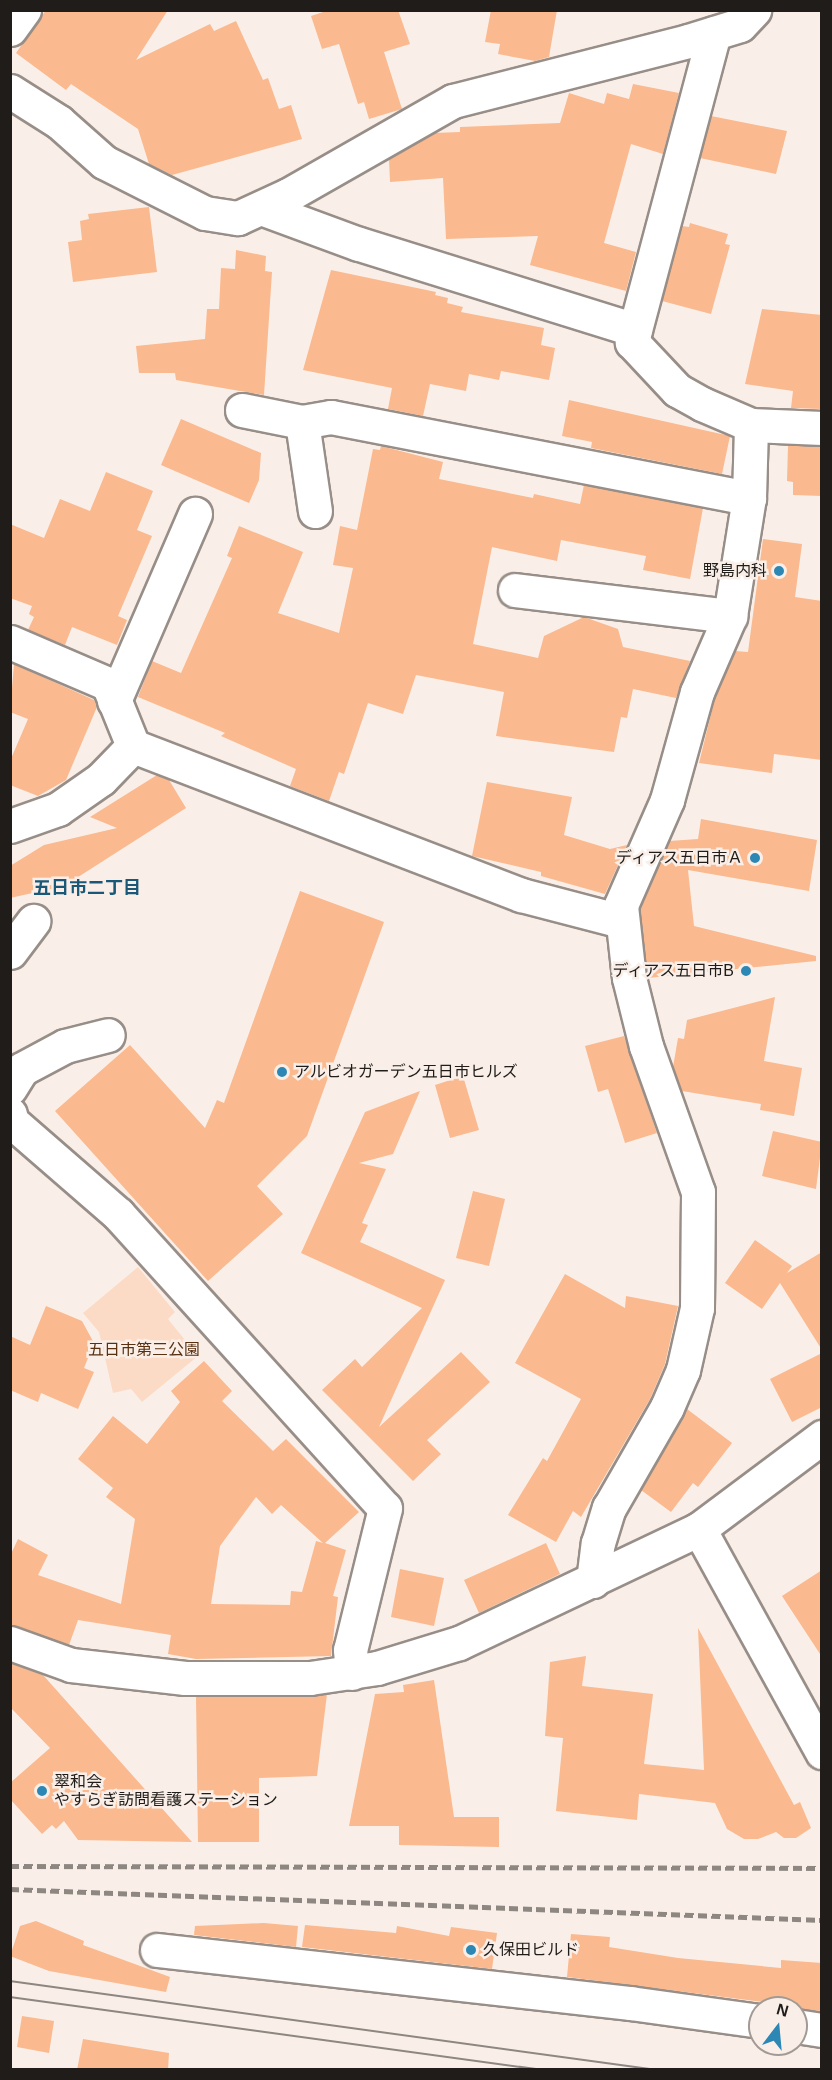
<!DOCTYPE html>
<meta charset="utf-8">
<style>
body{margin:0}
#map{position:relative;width:832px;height:2080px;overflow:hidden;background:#faefe8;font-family:Arial,"Noto Sans JP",sans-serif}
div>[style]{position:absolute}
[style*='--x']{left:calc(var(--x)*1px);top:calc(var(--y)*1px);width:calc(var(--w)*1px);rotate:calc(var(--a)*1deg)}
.green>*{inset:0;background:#fcdbc6}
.building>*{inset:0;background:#fab98e}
.roads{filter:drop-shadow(2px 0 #988e88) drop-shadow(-2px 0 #988e88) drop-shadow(0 2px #988e88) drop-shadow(0 -2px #988e88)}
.minor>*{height:33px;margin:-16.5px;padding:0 16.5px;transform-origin:16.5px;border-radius:16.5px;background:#fff}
.tram>*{height:1.5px;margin:-0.75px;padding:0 0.75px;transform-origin:0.75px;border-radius:0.75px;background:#8d8681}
.rail>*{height:4.5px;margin-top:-2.25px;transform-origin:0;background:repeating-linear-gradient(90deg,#8d8681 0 9px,transparent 0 13.5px)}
.dots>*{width:16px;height:16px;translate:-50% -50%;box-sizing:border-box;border:3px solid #faefe8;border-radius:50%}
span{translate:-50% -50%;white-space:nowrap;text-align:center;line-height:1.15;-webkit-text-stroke:5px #faefe8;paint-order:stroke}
.poi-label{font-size:16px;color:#1f1c19}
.right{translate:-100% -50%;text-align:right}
.left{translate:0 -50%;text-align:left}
.park-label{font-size:16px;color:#593010}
.neighbourhood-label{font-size:18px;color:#195877;font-weight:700}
.frame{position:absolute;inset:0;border:12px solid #1f1c19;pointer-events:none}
.north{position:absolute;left:748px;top:1996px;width:60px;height:60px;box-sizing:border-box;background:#faefe8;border:2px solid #a29b95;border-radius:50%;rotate:16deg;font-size:16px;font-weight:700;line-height:24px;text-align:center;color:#1f1c19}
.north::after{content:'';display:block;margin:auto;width:21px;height:27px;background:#2c87b4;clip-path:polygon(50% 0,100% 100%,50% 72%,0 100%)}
</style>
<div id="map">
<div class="green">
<i style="clip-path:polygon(138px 1267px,175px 1312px,168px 1319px,198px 1356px,142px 1402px,131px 1389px,113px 1393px,99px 1332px,83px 1313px)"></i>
</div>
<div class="building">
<i style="clip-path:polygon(46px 10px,168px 10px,136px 60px,210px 24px,214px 31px,236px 21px,263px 80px,268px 78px,279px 109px,291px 105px,302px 139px,172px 175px,149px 164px,138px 129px,71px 84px,66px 90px,16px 53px)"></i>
<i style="clip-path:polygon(329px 10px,398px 10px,410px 44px,384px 52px,402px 109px,369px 119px,364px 102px,358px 104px,339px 44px,322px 49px,311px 16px)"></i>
<i style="clip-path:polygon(491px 10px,557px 10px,549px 57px,535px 61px,498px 54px,500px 44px,485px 42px)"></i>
<i style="clip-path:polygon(633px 84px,679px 93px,663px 154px,631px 144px,604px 243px,636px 252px,626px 291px,530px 265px,538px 236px,446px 239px,443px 178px,390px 182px,389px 159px,434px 133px,460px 132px,460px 127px,560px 123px,569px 93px,604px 104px,607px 93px,629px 99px)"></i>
<i style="clip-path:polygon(711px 116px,787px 131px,776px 174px,700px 158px)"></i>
<i style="clip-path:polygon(149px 207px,157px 272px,73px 282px,68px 242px,82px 240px,80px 221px,89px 219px,88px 214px)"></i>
<i style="clip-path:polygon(690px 223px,728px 234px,725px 244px,730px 245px,711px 314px,662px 301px,682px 226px,689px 227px)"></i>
<i style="clip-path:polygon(236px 250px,266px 256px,265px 271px,272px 272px,264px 395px,176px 380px,175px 373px,139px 373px,136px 346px,205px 339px,207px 309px,219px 309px,221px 268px,235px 269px)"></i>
<i style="clip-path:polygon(331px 270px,436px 292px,435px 295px,448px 298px,447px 303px,463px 307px,461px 312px,544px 328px,541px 345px,555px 348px,549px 380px,501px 371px,499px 380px,469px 374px,466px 391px,430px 384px,423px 416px,388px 409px,392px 388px,303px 370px)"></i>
<i style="clip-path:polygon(762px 309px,822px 315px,822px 409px,791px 408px,793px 391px,745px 384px)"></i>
<i style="clip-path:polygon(569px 400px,730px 436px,722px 474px,591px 448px,592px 442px,562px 436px)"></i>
<i style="clip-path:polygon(181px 419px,261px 453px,259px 480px,249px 503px,161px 465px)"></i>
<i style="clip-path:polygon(788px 445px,822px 447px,822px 496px,793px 495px,793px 482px,787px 481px)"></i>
<i style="clip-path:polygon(381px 446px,443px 462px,439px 479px,533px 498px,534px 494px,580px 504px,584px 485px,703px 508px,690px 579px,643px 570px,646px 556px,561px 540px,557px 561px,492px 547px,473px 644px,538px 658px,544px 636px,584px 617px,618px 629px,623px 647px,690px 661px,676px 698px,633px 689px,627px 718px,621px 717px,614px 752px,496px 736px,504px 692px,416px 675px,403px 714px,368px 703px,344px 774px,339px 772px,329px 801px,290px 786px,296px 769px,221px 736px,225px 733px,138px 697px,152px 661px,181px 673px,232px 558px,227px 556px,239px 526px,303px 552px,278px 613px,339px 633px,353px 568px,333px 565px,340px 526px,357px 530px,373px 449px,380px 450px)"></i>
<i style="clip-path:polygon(106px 472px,153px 491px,137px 530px,152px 536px,118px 616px,127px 620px,117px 645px,72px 627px,65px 645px,28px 630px,34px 617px,29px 614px,32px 606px,10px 598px,10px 524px,44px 538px,60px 499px,90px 511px)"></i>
<i style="clip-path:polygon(763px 539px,802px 544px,795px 597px,822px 601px,822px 760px,774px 754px,772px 773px,699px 763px,715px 698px,735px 651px,748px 652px)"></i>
<i style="clip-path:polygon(14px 664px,94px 700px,97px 707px,66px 780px,38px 796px,10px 785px,10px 761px,28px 719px,10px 712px)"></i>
<i style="clip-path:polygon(157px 775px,169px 780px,186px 808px,64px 886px,10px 898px,10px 866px,44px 845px,117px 828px,90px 817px)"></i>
<i style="clip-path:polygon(487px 782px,572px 797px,564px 835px,610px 849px,627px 845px,605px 894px,541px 876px,541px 872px,472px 856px)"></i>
<i style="clip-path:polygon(701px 819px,817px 840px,809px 891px,688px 870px,694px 926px,816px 956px,816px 961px,648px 978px,640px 908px,669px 841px,698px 839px)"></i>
<i style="clip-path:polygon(300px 891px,384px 922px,307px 1136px,257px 1186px,283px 1214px,208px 1281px,55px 1111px,130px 1045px,205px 1128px,217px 1100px,224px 1103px)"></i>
<i style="clip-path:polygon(775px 997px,764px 1061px,802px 1068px,794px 1116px,760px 1110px,761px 1104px,682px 1091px,673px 1067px,678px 1038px,684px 1039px,687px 1020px)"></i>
<i style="clip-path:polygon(624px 1036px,657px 1133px,625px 1143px,608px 1089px,598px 1092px,585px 1046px)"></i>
<i style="clip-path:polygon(463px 1076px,479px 1130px,450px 1138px,435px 1085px)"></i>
<i style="clip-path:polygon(420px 1091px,393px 1154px,359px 1163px,386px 1169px,362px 1223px,368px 1225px,360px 1242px,445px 1280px,379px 1427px,461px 1352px,490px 1382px,427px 1440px,441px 1454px,413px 1481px,322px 1390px,355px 1359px,362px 1367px,422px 1308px,301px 1253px,365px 1112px)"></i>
<i style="clip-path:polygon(773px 1131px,822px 1142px,816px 1189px,762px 1176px)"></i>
<i style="clip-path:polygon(473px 1191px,505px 1199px,489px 1266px,456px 1258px)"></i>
<i style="clip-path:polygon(755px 1240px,792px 1266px,787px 1273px,822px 1252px,822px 1350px,780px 1283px,762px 1309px,725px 1283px)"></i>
<i style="clip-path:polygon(565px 1274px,625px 1308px,626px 1296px,678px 1306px,665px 1364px,650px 1399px,581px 1517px,573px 1511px,556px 1542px,508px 1515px,543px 1458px,547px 1461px,581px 1399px,515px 1363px)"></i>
<i style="clip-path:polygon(46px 1306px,82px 1321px,94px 1343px,84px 1368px,94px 1372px,78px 1409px,41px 1393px,38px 1402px,10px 1390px,10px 1336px,30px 1345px)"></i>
<i style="clip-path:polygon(822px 1353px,822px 1407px,792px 1422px,770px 1379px)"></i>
<i style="clip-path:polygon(evenodd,204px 1361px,232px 1391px,222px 1401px,273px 1451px,286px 1439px,359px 1512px,325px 1543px,346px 1550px,333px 1596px,338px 1597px,331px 1656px,196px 1659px,168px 1654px,171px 1635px,78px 1620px,69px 1645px,10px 1625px,10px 1556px,18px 1539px,48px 1555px,38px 1575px,121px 1604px,135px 1519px,106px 1497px,113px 1488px,78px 1459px,113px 1416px,147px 1444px,180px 1402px,171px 1391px,204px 1361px,256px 1497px,272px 1514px,281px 1505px,323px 1543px,316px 1541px,302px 1592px,291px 1591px,290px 1605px,211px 1604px,220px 1546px,256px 1497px)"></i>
<i style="clip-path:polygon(687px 1409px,732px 1443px,698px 1487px,693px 1483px,671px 1512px,641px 1490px)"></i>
<i style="clip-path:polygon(546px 1543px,560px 1574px,479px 1613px,464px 1580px)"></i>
<i style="clip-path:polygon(400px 1569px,444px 1578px,434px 1626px,391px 1617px)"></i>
<i style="clip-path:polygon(822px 1570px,822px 1657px,782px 1596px)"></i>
<i style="clip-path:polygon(698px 1628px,794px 1805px,800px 1802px,811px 1828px,796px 1838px,784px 1838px,776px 1832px,758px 1839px,744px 1839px,727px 1829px,715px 1803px,639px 1794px,637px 1820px,556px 1811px,563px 1738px,545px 1736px,550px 1662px,586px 1656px,582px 1686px,653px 1694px,644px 1764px,704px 1770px)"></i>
<i style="clip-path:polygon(10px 1663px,43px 1675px,192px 1842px,78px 1840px,64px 1821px,56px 1829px,52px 1825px,42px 1834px,10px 1799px,10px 1783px,50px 1748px,10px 1707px)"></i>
<i style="clip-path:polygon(434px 1680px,454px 1817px,499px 1817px,499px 1847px,399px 1845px,399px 1826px,349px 1826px,375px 1694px,404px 1692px,403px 1685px)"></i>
<i style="clip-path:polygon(327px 1694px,317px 1776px,259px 1778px,259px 1842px,198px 1842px,196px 1697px)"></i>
<i style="clip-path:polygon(36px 1921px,84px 1941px,83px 1945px,170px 1977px,166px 1992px,49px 1971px,10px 1956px,20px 1926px)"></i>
<i style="clip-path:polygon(264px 1923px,298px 1926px,296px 1947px,194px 1935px,195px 1926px)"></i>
<i style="clip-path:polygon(305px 1925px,396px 1933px,397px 1926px,449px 1936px,451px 1927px,497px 1933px,492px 1969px,302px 1947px)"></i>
<i style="clip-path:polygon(571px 1934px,610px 1937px,609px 1947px,678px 1958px,781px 1968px,781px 1960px,822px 1963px,822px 2011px,773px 2008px,763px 2002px,567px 1977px)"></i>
<i style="clip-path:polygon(22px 2016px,54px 2021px,49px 2053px,17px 2047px)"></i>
<i style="clip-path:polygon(83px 2039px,169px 2053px,168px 2070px,77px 2070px)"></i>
</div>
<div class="roads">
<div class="minor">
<i style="--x:10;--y:29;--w:24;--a:-54"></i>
<i style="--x:714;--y:33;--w:320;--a:104.9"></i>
<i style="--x:632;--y:342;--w:66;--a:46.8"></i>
<i style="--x:677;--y:390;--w:29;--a:29"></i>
<i style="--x:702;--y:404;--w:53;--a:23.2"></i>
<i style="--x:751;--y:425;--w:71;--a:2.4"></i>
<i style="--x:10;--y:91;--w:58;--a:32.3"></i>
<i style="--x:59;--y:122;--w:60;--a:41.6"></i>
<i style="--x:104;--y:162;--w:113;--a:26.8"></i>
<i style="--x:205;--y:213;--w:33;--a:9"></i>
<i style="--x:238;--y:218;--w:55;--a:-24.7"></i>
<i style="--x:288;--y:195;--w:190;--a:-29.7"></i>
<i style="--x:453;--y:101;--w:243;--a:-14.3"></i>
<i style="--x:688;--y:41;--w:54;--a:-17.1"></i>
<i style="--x:740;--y:25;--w:21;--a:-47"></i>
<i style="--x:261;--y:208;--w:104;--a:20.2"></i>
<i style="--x:359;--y:244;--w:289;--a:17.3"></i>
<i style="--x:242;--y:410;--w:61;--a:11.3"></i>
<i style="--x:302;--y:422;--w:29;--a:-10"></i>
<i style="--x:331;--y:417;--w:426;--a:11"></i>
<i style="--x:302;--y:422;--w:90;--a:81.7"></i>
<i style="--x:515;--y:590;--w:217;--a:6.9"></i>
<i style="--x:10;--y:642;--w:107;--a:23.2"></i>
<i style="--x:108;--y:684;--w:67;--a:68"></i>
<i style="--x:133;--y:746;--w:416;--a:21"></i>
<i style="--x:521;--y:895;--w:103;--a:14.6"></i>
<i style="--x:114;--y:701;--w:204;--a:-66.6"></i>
<i style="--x:10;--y:826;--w:51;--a:-19.5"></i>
<i style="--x:58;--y:809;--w:52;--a:-34.9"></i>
<i style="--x:101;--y:779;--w:46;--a:-45.9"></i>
<i style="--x:10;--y:952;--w:39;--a:-53"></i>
<i style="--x:10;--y:1088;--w:22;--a:-58"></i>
<i style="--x:22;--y:1069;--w:49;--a:-28.1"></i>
<i style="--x:65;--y:1046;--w:44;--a:-14.3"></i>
<i style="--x:10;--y:1114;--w:7;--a:82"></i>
<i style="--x:11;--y:1121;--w:142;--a:41"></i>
<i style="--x:118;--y:1214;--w:397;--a:47.8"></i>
<i style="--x:385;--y:1508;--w:146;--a:103.8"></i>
<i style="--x:350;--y:1650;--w:23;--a:85"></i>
<i style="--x:699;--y:1529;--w:255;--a:61.1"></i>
<i style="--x:593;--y:1581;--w:38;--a:-83"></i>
<i style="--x:598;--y:1543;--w:37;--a:-73"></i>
<i style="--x:609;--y:1508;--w:116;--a:-60.1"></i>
<i style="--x:667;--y:1407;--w:40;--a:-66.6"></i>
<i style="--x:683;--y:1370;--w:64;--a:-77.3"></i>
<i style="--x:697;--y:1308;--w:116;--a:-89.5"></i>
<i style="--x:698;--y:1192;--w:155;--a:-109.6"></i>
<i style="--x:646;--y:1046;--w:70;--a:-104"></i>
<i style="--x:629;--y:978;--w:73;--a:-96.3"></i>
<i style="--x:621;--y:905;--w:115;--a:-66.3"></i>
<i style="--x:667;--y:800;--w:112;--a:-74.5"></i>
<i style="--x:697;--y:692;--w:83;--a:-66.5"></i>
<i style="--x:730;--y:616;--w:120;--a:-80.9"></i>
<i style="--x:749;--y:498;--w:73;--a:-88.4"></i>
<i style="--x:10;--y:1643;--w:65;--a:19.8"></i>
<i style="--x:71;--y:1665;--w:115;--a:6.5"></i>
<i style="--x:185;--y:1678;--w:125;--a:0"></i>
<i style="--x:310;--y:1678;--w:68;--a:-8.5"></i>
<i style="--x:377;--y:1668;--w:86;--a:-17"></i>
<i style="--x:459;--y:1643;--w:266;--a:-25.4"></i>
<i style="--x:699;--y:1529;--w:154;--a:-36.8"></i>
<i style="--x:157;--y:1950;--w:476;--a:6.4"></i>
<i style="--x:630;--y:2003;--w:131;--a:7.9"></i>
<i style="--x:796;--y:2026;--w:26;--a:9"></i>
</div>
</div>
<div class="tram">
<i style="--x:10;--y:1981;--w:653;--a:7.83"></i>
<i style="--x:10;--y:1997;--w:538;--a:7.8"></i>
</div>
<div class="rail">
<i style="--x:10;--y:1866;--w:812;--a:0.14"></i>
<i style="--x:10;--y:1889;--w:813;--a:2.19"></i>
</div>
<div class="dots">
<i style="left:779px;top:571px;background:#2c87b4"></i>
<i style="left:755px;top:858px;background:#2c87b4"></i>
<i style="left:746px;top:971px;background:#2c87b4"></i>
<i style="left:282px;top:1072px;background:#2c87b4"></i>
<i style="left:42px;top:1791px;background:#2c87b4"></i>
<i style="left:471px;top:1950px;background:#2c87b4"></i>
</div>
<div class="poi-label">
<span class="right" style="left:767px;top:571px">野島内科</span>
<span class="right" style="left:743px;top:858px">ディアス五日市Ａ</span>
<span class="right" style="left:734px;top:971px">ディアス五日市B</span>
<span class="left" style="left:294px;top:1072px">アルビオガーデン五日市ヒルズ</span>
<span class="left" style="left:54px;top:1791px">翠和会<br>やすらぎ訪問看護ステーション</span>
<span class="left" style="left:483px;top:1950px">久保田ビルド</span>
</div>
<div class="park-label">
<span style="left:144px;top:1350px">五日市第三公園</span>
</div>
<div class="neighbourhood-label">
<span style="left:87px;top:888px">五日市二丁目</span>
</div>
<div class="frame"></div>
<div class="north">N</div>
</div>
